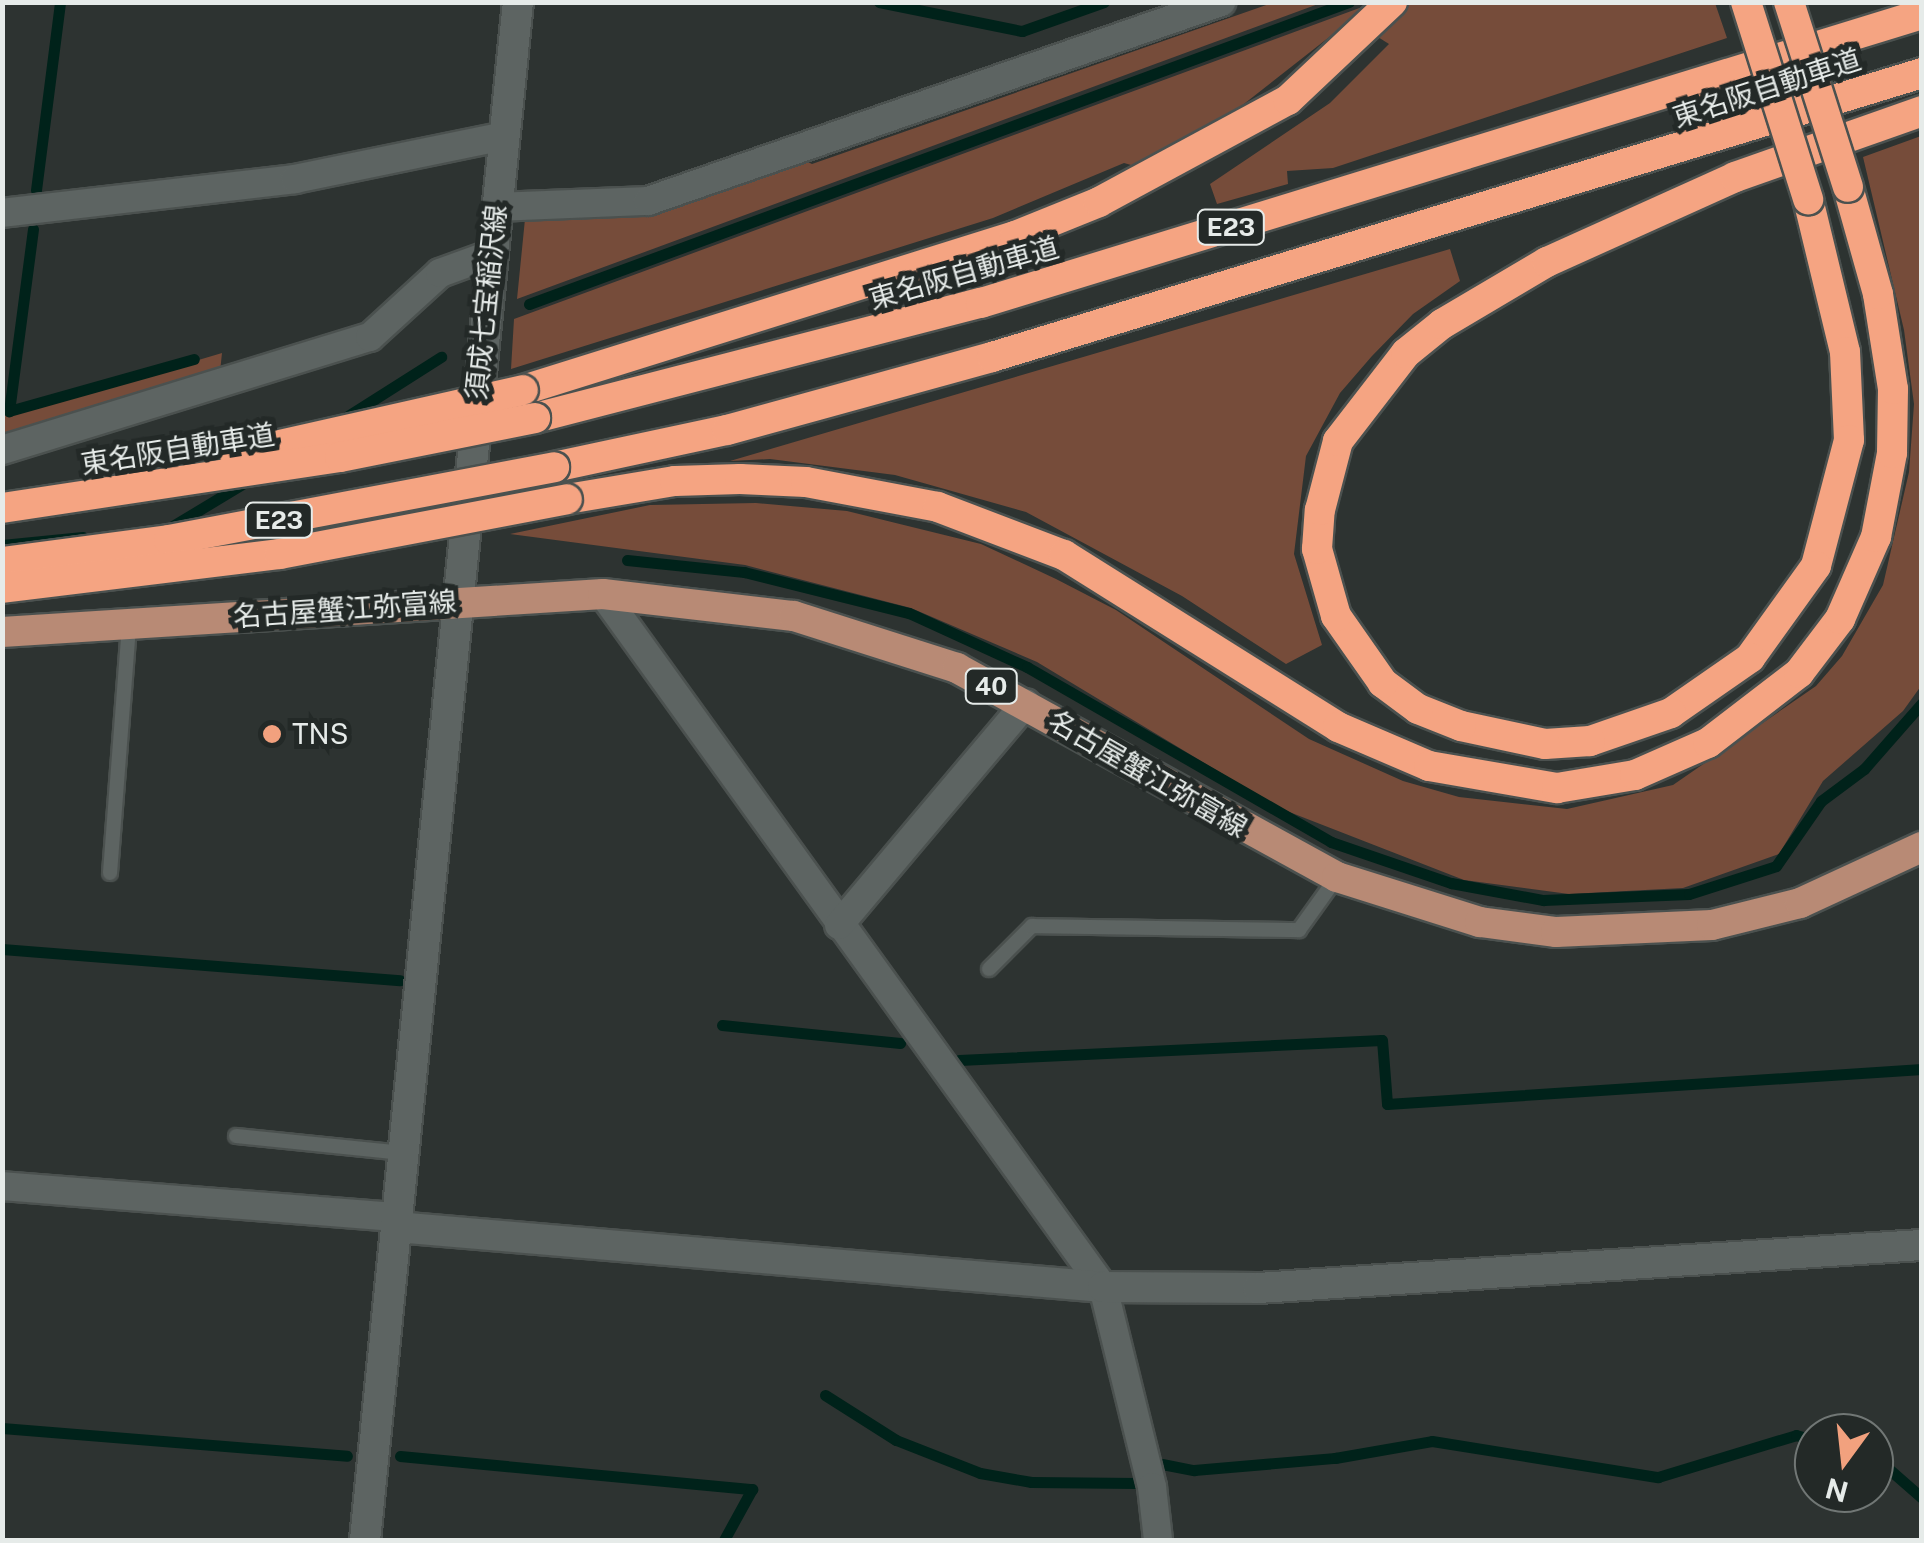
<!DOCTYPE html>
<meta charset="utf-8">
<style>
body{margin:0}
#map{position:relative;width:1924px;height:1543px;overflow:hidden;background:#2d3331;font-family:"Public Sans","Noto Sans JP",sans-serif}
div>[style]{position:absolute}
[style*='--x']{left:calc(var(--x)*1px);top:calc(var(--y)*1px);width:calc(var(--w)*1px);rotate:calc(var(--a)*1deg)}
.green>*{inset:0;background:#764c3a}
.stream>*{height:11px;margin:-5.5px;padding:0 5.5px;transform-origin:5.5px;border-radius:5.5px;background:#00221a}
.roads{filter:drop-shadow(2px 0 #4b514f) drop-shadow(-2px 0 #4b514f) drop-shadow(0 2px #4b514f) drop-shadow(0 -2px #4b514f)}
.lane>*{height:14px;margin:-7px;padding:0 7px;transform-origin:7px;border-radius:7px;background:#5d6462}
.street>*{height:28px;margin:-14px;padding:0 14px;transform-origin:14px;border-radius:14px;background:#5d6462}
.secondary>*{height:30px;margin:-15px;padding:0 15px;transform-origin:15px;border-radius:15px;background:#5d6462}
.primary>*{height:30px;margin:-15px;padding:0 15px;transform-origin:15px;border-radius:15px;background:#b88a75}
.highway>*{height:30px;margin:-15px;padding:0 15px;transform-origin:15px;border-radius:15px;background:#f5a482}
.bridges{filter:drop-shadow(2px 0 #4b514f) drop-shadow(-2px 0 #4b514f) drop-shadow(0 2px #4b514f) drop-shadow(0 -2px #4b514f)}
.highway-bridge>*{height:30px;margin:-15px;padding:0 15px;transform-origin:15px;border-radius:15px;background:#f5a482}
.dots>*{width:28px;height:28px;translate:-50% -50%;box-sizing:border-box;border:5px solid #232927;border-radius:50%}
span{translate:-50% -50%;white-space:nowrap;text-align:center;line-height:1.15;-webkit-text-stroke:10px #232927;paint-order:stroke}
.shield-label span{padding:2px 8px;background:#232927;border:2px solid;border-radius:8px;-webkit-text-stroke-width:0}
.shield-label{font-size:25px;color:#e6ebe9;font-weight:700}
.street-label{font-size:28px;color:#e6ebe9}
.poi-label{font-size:28px;color:#e6ebe9}
.left{translate:0 -50%;text-align:left}
.frame{position:absolute;inset:0;border:5px solid #e6ebe9;pointer-events:none}
.north{position:absolute;left:1794px;top:1413px;width:100px;height:100px;box-sizing:border-box;background:#232927;border:2px solid #717775;border-radius:50%;rotate:195deg;font-size:28px;font-weight:700;line-height:40px;text-align:center;color:#e6ebe9}
.north::after{content:'';display:block;margin:auto;width:35px;height:45px;background:#f2a17e;clip-path:polygon(50% 0,100% 100%,50% 72%,0 100%)}
</style>
<div id="map">
<div class="green">
<i style="clip-path:polygon(1272px 3px,1321px 3px,517px 299px,525px 219px,800px 158px,812px 164px)"></i>
<i style="clip-path:polygon(1373px 3px,1715px 3px,1727px 38px,1333px 168px,1287px 171px,1288px 184px,1217px 204px,1210px 184px,1330px 103px,1389px 44px,1351px 20px,1212px 129px,1138px 167px,1124px 163px,993px 218px,511px 369px,514px 319px)"></i>
<i style="clip-path:polygon(1921px 136px,1921px 686px,1903px 711px,1823px 781px,1779px 854px,1683px 888px,1569px 894px,1464px 880px,1279px 808px,1037px 662px,911px 608px,745px 565px,510px 534px,650px 505px,756px 503px,847px 511px,981px 544px,1056px 579px,1116px 610px,1309px 739px,1403px 781px,1459px 797px,1567px 809px,1673px 785px,1816px 686px,1842px 656px,1883px 585px,1909px 472px,1914px 404px,1904px 330px,1863px 157px)"></i>
<i style="clip-path:polygon(1450px 249px,1460px 281px,1413px 314px,1372px 356px,1340px 393px,1306px 456px,1294px 554px,1322px 645px,1286px 664px,1182px 596px,1026px 512px,895px 475px,770px 459px,730px 461px)"></i>
<i style="clip-path:polygon(222px 353px,220px 372px,3px 441px,3px 405px,7px 417px)"></i>
</div>
<div class="stream">
<i style="--x:879;--y:2;--w:146;--a:11.5"></i>
<i style="--x:1022;--y:31;--w:87;--a:-19.5"></i>
<i style="--x:36;--y:190;--w:190;--a:-82.7"></i>
<i style="--x:33;--y:229;--w:184;--a:97.5"></i>
<i style="--x:9;--y:411;--w:192;--a:-15.7"></i>
<i style="--x:529;--y:304;--w:874;--a:-20.22"></i>
<i style="--x:340;--y:421;--w:120;--a:-32.4"></i>
<i style="--x:171;--y:527;--w:91;--a:-31.1"></i>
<i style="--x:2;--y:545;--w:81;--a:-5.6"></i>
<i style="--x:627;--y:560;--w:118;--a:5.9"></i>
<i style="--x:744;--y:572;--w:170;--a:14"></i>
<i style="--x:909;--y:613;--w:130;--a:24.6"></i>
<i style="--x:1027;--y:667;--w:351;--a:29.9"></i>
<i style="--x:1331;--y:842;--w:127;--a:18.9"></i>
<i style="--x:1451;--y:883;--w:94;--a:10.5"></i>
<i style="--x:1543;--y:900;--w:146;--a:-2.4"></i>
<i style="--x:1689;--y:894;--w:91;--a:-17.8"></i>
<i style="--x:1776;--y:866;--w:79;--a:-55.3"></i>
<i style="--x:1821;--y:801;--w:54;--a:-36.7"></i>
<i style="--x:1864;--y:769;--w:88;--a:-48.7"></i>
<i style="--x:2;--y:949;--w:399;--a:4.5"></i>
<i style="--x:722;--y:1025;--w:179;--a:5.8"></i>
<i style="--x:959;--y:1060;--w:423;--a:-2.7"></i>
<i style="--x:1382;--y:1040;--w:64;--a:85.5"></i>
<i style="--x:1387;--y:1104;--w:536;--a:-3.74"></i>
<i style="--x:825;--y:1395;--w:84;--a:32.4"></i>
<i style="--x:896;--y:1440;--w:90;--a:21.4"></i>
<i style="--x:980;--y:1473;--w:52;--a:10"></i>
<i style="--x:1031;--y:1482;--w:105;--a:0.5"></i>
<i style="--x:2;--y:1428;--w:346;--a:4.6"></i>
<i style="--x:400;--y:1456;--w:354;--a:5.4"></i>
<i style="--x:752;--y:1489;--w:58;--a:118.8"></i>
<i style="--x:1874;--y:1456;--w:64;--a:41.2"></i>
<i style="--x:1162;--y:1464;--w:33;--a:11"></i>
<i style="--x:1194;--y:1470;--w:142;--a:-4.9"></i>
<i style="--x:1335;--y:1458;--w:98;--a:-9.9"></i>
<i style="--x:1432;--y:1441;--w:229;--a:9.1"></i>
<i style="--x:1658;--y:1477;--w:144;--a:-16.9"></i>
<i style="--x:1796;--y:1435;--w:19;--a:16"></i>
</div>
<div class="roads">
<div class="lane">
<i style="--x:110;--y:873;--w:249;--a:-85.6"></i>
<i style="--x:989;--y:969;--w:61;--a:-45"></i>
<i style="--x:1032;--y:926;--w:267;--a:0.9"></i>
<i style="--x:1299;--y:930;--w:65;--a:-54.4"></i>
<i style="--x:236;--y:1136;--w:168;--a:5.8"></i>
</div>
<div class="street">
<i style="--x:497;--y:207;--w:151;--a:-2.3"></i>
<i style="--x:648;--y:201;--w:607;--a:-19.15"></i>
<i style="--x:2;--y:213;--w:295;--a:-6.6"></i>
<i style="--x:295;--y:179;--w:213;--a:-11.6"></i>
<i style="--x:2;--y:450;--w:385;--a:-17.1"></i>
<i style="--x:370;--y:337;--w:95;--a:-42.4"></i>
<i style="--x:440;--y:273;--w:55;--a:-20.1"></i>
<i style="--x:603;--y:594;--w:855;--a:54.19"></i>
<i style="--x:1103;--y:1287;--w:206;--a:76.2"></i>
<i style="--x:1152;--y:1487;--w:53;--a:83.5"></i>
<i style="--x:839;--y:925;--w:290;--a:-49.9"></i>
<i style="--x:2;--y:1186;--w:396;--a:4.5"></i>
</div>
<div class="secondary">
<i style="--x:396;--y:1227;--w:710;--a:4.85"></i>
<i style="--x:1103;--y:1287;--w:155;--a:0.4"></i>
<i style="--x:1258;--y:1288;--w:665;--a:-3.71"></i>
<i style="--x:365;--y:1540;--w:1546;--a:-84.32"></i>
</div>
<div class="primary">
<i style="--x:2;--y:632;--w:602;--a:-3.62"></i>
<i style="--x:603;--y:594;--w:192;--a:6.6"></i>
<i style="--x:794;--y:616;--w:171;--a:17.7"></i>
<i style="--x:957;--y:668;--w:434;--a:28.8"></i>
<i style="--x:1337;--y:877;--w:150;--a:17.5"></i>
<i style="--x:1480;--y:922;--w:77;--a:7.5"></i>
<i style="--x:1556;--y:932;--w:156;--a:-2.6"></i>
<i style="--x:1712;--y:925;--w:91;--a:-14"></i>
<i style="--x:1800;--y:903;--w:134;--a:-24.7"></i>
</div>
<div class="highway">
<i style="--x:1808;--y:199;--w:157;--a:76.4"></i>
<i style="--x:1845;--y:352;--w:88;--a:87.4"></i>
<i style="--x:1849;--y:440;--w:130;--a:104.7"></i>
<i style="--x:1816;--y:566;--w:113;--a:125.7"></i>
<i style="--x:1750;--y:658;--w:96;--a:145.2"></i>
<i style="--x:1671;--y:713;--w:86;--a:160.9"></i>
<i style="--x:1590;--y:741;--w:45;--a:176.2"></i>
<i style="--x:1545;--y:744;--w:86;--a:-167.9"></i>
<i style="--x:1461;--y:726;--w:46;--a:-158.4"></i>
<i style="--x:1418;--y:709;--w:44;--a:-143.4"></i>
<i style="--x:1383;--y:683;--w:82;--a:-125"></i>
<i style="--x:1336;--y:616;--w:70;--a:-105.8"></i>
<i style="--x:1317;--y:549;--w:39;--a:-86"></i>
<i style="--x:1320;--y:510;--w:71;--a:-75.4"></i>
<i style="--x:1338;--y:441;--w:111;--a:-52.3"></i>
<i style="--x:1406;--y:353;--w:46;--a:-38.9"></i>
<i style="--x:1442;--y:324;--w:122;--a:-30.6"></i>
<i style="--x:1547;--y:262;--w:206;--a:-24.3"></i>
<i style="--x:1735;--y:177;--w:198;--a:-19.4"></i>
<i style="--x:523;--y:390;--w:516;--a:-17.38"></i>
<i style="--x:1015;--y:236;--w:91;--a:-22"></i>
<i style="--x:1099;--y:202;--w:215;--a:-28.4"></i>
<i style="--x:1288;--y:100;--w:143;--a:-43.3"></i>
<i style="--x:535;--y:418;--w:461;--a:-14.5"></i>
<i style="--x:981;--y:303;--w:984;--a:-17.07"></i>
<i style="--x:554;--y:467;--w:177;--a:-12.1"></i>
<i style="--x:727;--y:430;--w:275;--a:-15.4"></i>
<i style="--x:992;--y:357;--w:972;--a:-16.98"></i>
<i style="--x:567;--y:499;--w:109;--a:-9.5"></i>
<i style="--x:675;--y:481;--w:65;--a:-1.8"></i>
<i style="--x:740;--y:479;--w:66;--a:2.6"></i>
<i style="--x:806;--y:482;--w:134;--a:10.7"></i>
<i style="--x:938;--y:507;--w:135;--a:20.9"></i>
<i style="--x:1064;--y:555;--w:324;--a:32.1"></i>
<i style="--x:1338;--y:727;--w:99;--a:23.2"></i>
<i style="--x:1429;--y:766;--w:130;--a:9.8"></i>
<i style="--x:1557;--y:788;--w:79;--a:-9.5"></i>
<i style="--x:1635;--y:775;--w:80;--a:-23.7"></i>
<i style="--x:1708;--y:743;--w:115;--a:-37.6"></i>
<i style="--x:1799;--y:673;--w:68;--a:-52.8"></i>
<i style="--x:1840;--y:619;--w:90;--a:-66.3"></i>
<i style="--x:1876;--y:537;--w:86;--a:-79.2"></i>
<i style="--x:1892;--y:453;--w:64;--a:-89.1"></i>
<i style="--x:1893;--y:389;--w:96;--a:-99"></i>
<i style="--x:1878;--y:294;--w:111;--a:-105.7"></i>
</div>
</div>
<div class="bridges">
<div class="highway-bridge">
<i style="--x:1746;--y:2;--w:207;--a:72.5"></i>
<i style="--x:1789;--y:2;--w:194;--a:72.3"></i>
<i style="--x:235;--y:455;--w:295;--a:-12.7"></i>
<i style="--x:2;--y:508;--w:342;--a:-8.6"></i>
<i style="--x:340;--y:457;--w:199;--a:-11.3"></i>
<i style="--x:2;--y:562;--w:168;--a:-7.5"></i>
<i style="--x:169;--y:540;--w:392;--a:-10.7"></i>
<i style="--x:2;--y:588;--w:280;--a:-7"></i>
<i style="--x:280;--y:554;--w:292;--a:-10.8"></i>
</div>
</div>
<div class="dots">
<i style="left:272px;top:734px;background:#f2a17e"></i>
</div>
<div class="shield-label">
<span style="left:1231px;top:227px">E23</span>
<span style="left:279px;top:520px">E23</span>
<span style="left:991px;top:686px">40</span>
</div>
<div class="street-label">
<span style="left:1767px;top:88px;rotate:-18deg">東名阪自動車道</span>
<span style="left:964px;top:273px;rotate:-16deg">東名阪自動車道</span>
<span style="left:486px;top:302px;rotate:-84deg">須成七宝稲沢線</span>
<span style="left:178px;top:449px;rotate:-9deg">東名阪自動車道</span>
<span style="left:345px;top:609px;rotate:-4deg">名古屋蟹江弥富線</span>
<span style="left:1148px;top:774px;rotate:30deg">名古屋蟹江弥富線</span>
</div>
<div class="poi-label">
<span class="left" style="left:292px;top:734px">TNS</span>
</div>
<div class="frame"></div>
<div class="north">N</div>
</div>
